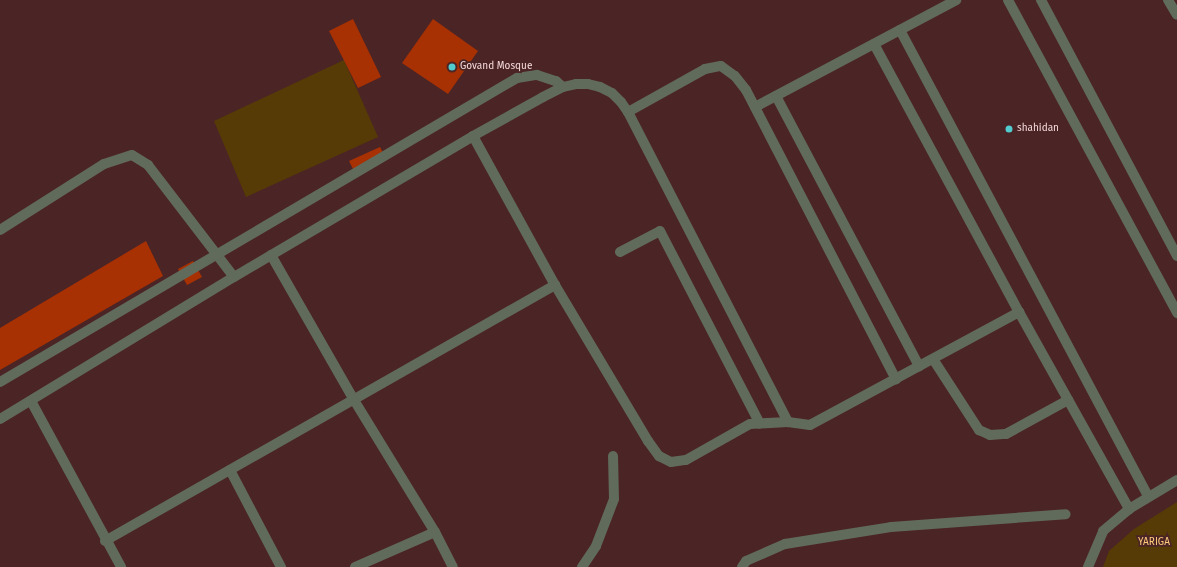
<!DOCTYPE html>
<style>
body{margin:0}
#map{position:relative;width:1177px;height:567px;overflow:hidden;background:#4b2426;font-family:"Fira Sans",sans-serif}
div>[style]{position:absolute}
[style*='--x']{left:calc(var(--x)*1px);top:calc(var(--y)*1px);width:calc(var(--w)*1px);rotate:calc(var(--a)*1deg)}
.green>*{inset:0;background:#563b06}
.building>*{inset:0;background:#a73102}
.street>*{height:10px;margin:-5px;padding:0 5px;transform-origin:5px;border-radius:5px;background:#606b5c}
.dots>*{width:11px;height:11px;translate:-50% -50%;box-sizing:border-box;border:2px solid #4b2426;border-radius:50%}
span{translate:-50% -50%;white-space:nowrap;text-align:center;line-height:1.15;-webkit-text-stroke:3.5px #4b2426;paint-order:stroke}
.poi-label{font-size:10px;color:#f5dada}
.left{translate:0 -50%;text-align:left}
.park-label{font-size:10px;color:#ffcb7b}
</style>
<div id="map">
<div class="green">
<i style="clip-path:polygon(344px 60px,378px 137px,246px 197px,214px 121px)"></i>
<i style="clip-path:polygon(1177px 502px,1177px 567px,1103px 567px,1109px 551px,1134px 529px)"></i>
</div>
<div class="building">
<i style="clip-path:polygon(353px 19px,381px 77px,358px 88px,329px 31px)"></i>
<i style="clip-path:polygon(433px 19px,478px 51px,448px 94px,402px 63px)"></i>
<i style="clip-path:polygon(380px 147px,386px 158px,355px 173px,349px 161px)"></i>
<i style="clip-path:polygon(146px 241px,163px 276px,0 370px,0 328px)"></i>
<i style="clip-path:polygon(193px 261px,202px 277px,187px 285px,178px 269px)"></i>
</div>
<div class="street">
<i style="--x:1008;--y:0;--w:356;--a:61.6"></i>
<i style="--x:1041;--y:0;--w:290;--a:62"></i>
<i style="--x:1168;--y:0;--w:17;--a:59"></i>
<i style="--x:900;--y:30;--w:528;--a:61.98"></i>
<i style="--x:874;--y:44;--w:305;--a:61.6"></i>
<i style="--x:1019;--y:312;--w:226;--a:60.8"></i>
<i style="--x:776;--y:96;--w:306;--a:62.1"></i>
<i style="--x:755;--y:107;--w:228;--a:-28"></i>
<i style="--x:628;--y:112;--w:88;--a:-29.2"></i>
<i style="--x:705;--y:69;--w:16;--a:-11"></i>
<i style="--x:721;--y:66;--w:17;--a:36"></i>
<i style="--x:735;--y:76;--w:18;--a:52"></i>
<i style="--x:746;--y:90;--w:326;--a:62.6"></i>
<i style="--x:473;--y:136;--w:170;--a:61.2"></i>
<i style="--x:555;--y:285;--w:182;--a:59.2"></i>
<i style="--x:648;--y:441;--w:19;--a:54"></i>
<i style="--x:659;--y:456;--w:13;--a:27"></i>
<i style="--x:671;--y:462;--w:15;--a:-8"></i>
<i style="--x:686;--y:460;--w:73;--a:-29.4"></i>
<i style="--x:750;--y:424;--w:38;--a:-3"></i>
<i style="--x:788;--y:422;--w:22;--a:8"></i>
<i style="--x:810;--y:425;--w:238;--a:-28.4"></i>
<i style="--x:0;--y:230;--w:123;--a:-32.4"></i>
<i style="--x:104;--y:164;--w:29;--a:-18"></i>
<i style="--x:132;--y:155;--w:19;--a:32"></i>
<i style="--x:148;--y:165;--w:141;--a:52.5"></i>
<i style="--x:620;--y:252;--w:45;--a:-27.7"></i>
<i style="--x:660;--y:231;--w:217;--a:62.6"></i>
<i style="--x:271;--y:255;--w:167;--a:60.2"></i>
<i style="--x:354;--y:400;--w:155;--a:58.5"></i>
<i style="--x:435;--y:532;--w:39;--a:63"></i>
<i style="--x:933;--y:359;--w:85;--a:57.1"></i>
<i style="--x:979;--y:430;--w:12;--a:24"></i>
<i style="--x:990;--y:435;--w:16;--a:-4"></i>
<i style="--x:1006;--y:434;--w:71;--a:-28.7"></i>
<i style="--x:0;--y:382;--w:600;--a:-30.46"></i>
<i style="--x:517;--y:78;--w:20;--a:-9"></i>
<i style="--x:537;--y:75;--w:20;--a:18"></i>
<i style="--x:556;--y:81;--w:9;--a:41"></i>
<i style="--x:31;--y:401;--w:189;--a:61.5"></i>
<i style="--x:0;--y:419;--w:274;--a:-31.3"></i>
<i style="--x:234;--y:277;--w:277;--a:-30.5"></i>
<i style="--x:473;--y:136;--w:80;--a:-29.1"></i>
<i style="--x:543;--y:97;--w:22;--a:-27"></i>
<i style="--x:563;--y:87;--w:13;--a:-13"></i>
<i style="--x:576;--y:84;--w:12;--a:0"></i>
<i style="--x:588;--y:84;--w:12;--a:14"></i>
<i style="--x:600;--y:87;--w:13;--a:27"></i>
<i style="--x:612;--y:93;--w:13;--a:45"></i>
<i style="--x:621;--y:102;--w:12;--a:55"></i>
<i style="--x:628;--y:112;--w:349;--a:62.7"></i>
<i style="--x:230;--y:470;--w:110;--a:62.3"></i>
<i style="--x:105;--y:541;--w:518;--a:-29.64"></i>
<i style="--x:355;--y:567;--w:87;--a:-23.6"></i>
<i style="--x:582;--y:567;--w:25;--a:-56"></i>
<i style="--x:596;--y:546;--w:50;--a:-69"></i>
<i style="--x:614;--y:499;--w:43;--a:-91.3"></i>
<i style="--x:742;--y:567;--w:7;--a:-56"></i>
<i style="--x:746;--y:561;--w:43;--a:-23.6"></i>
<i style="--x:785;--y:544;--w:107;--a:-9.1"></i>
<i style="--x:891;--y:527;--w:175;--a:-4.2"></i>
<i style="--x:1088;--y:567;--w:39;--a:-67"></i>
<i style="--x:1103;--y:531;--w:34;--a:-40"></i>
<i style="--x:1129;--y:509;--w:56;--a:-31.1"></i>
</div>
<div class="dots">
<i style="left:452px;top:67px;background:#52cdcf"></i>
<i style="left:1009px;top:129px;background:#52cdcf"></i>
</div>
<div class="poi-label">
<span class="left" style="left:460px;top:67px">Govand Mosque</span>
<span class="left" style="left:1017px;top:129px">shahidan</span>
</div>
<div class="park-label">
<span style="left:1154px;top:543px">YARIGA</span>
</div>
</div>
